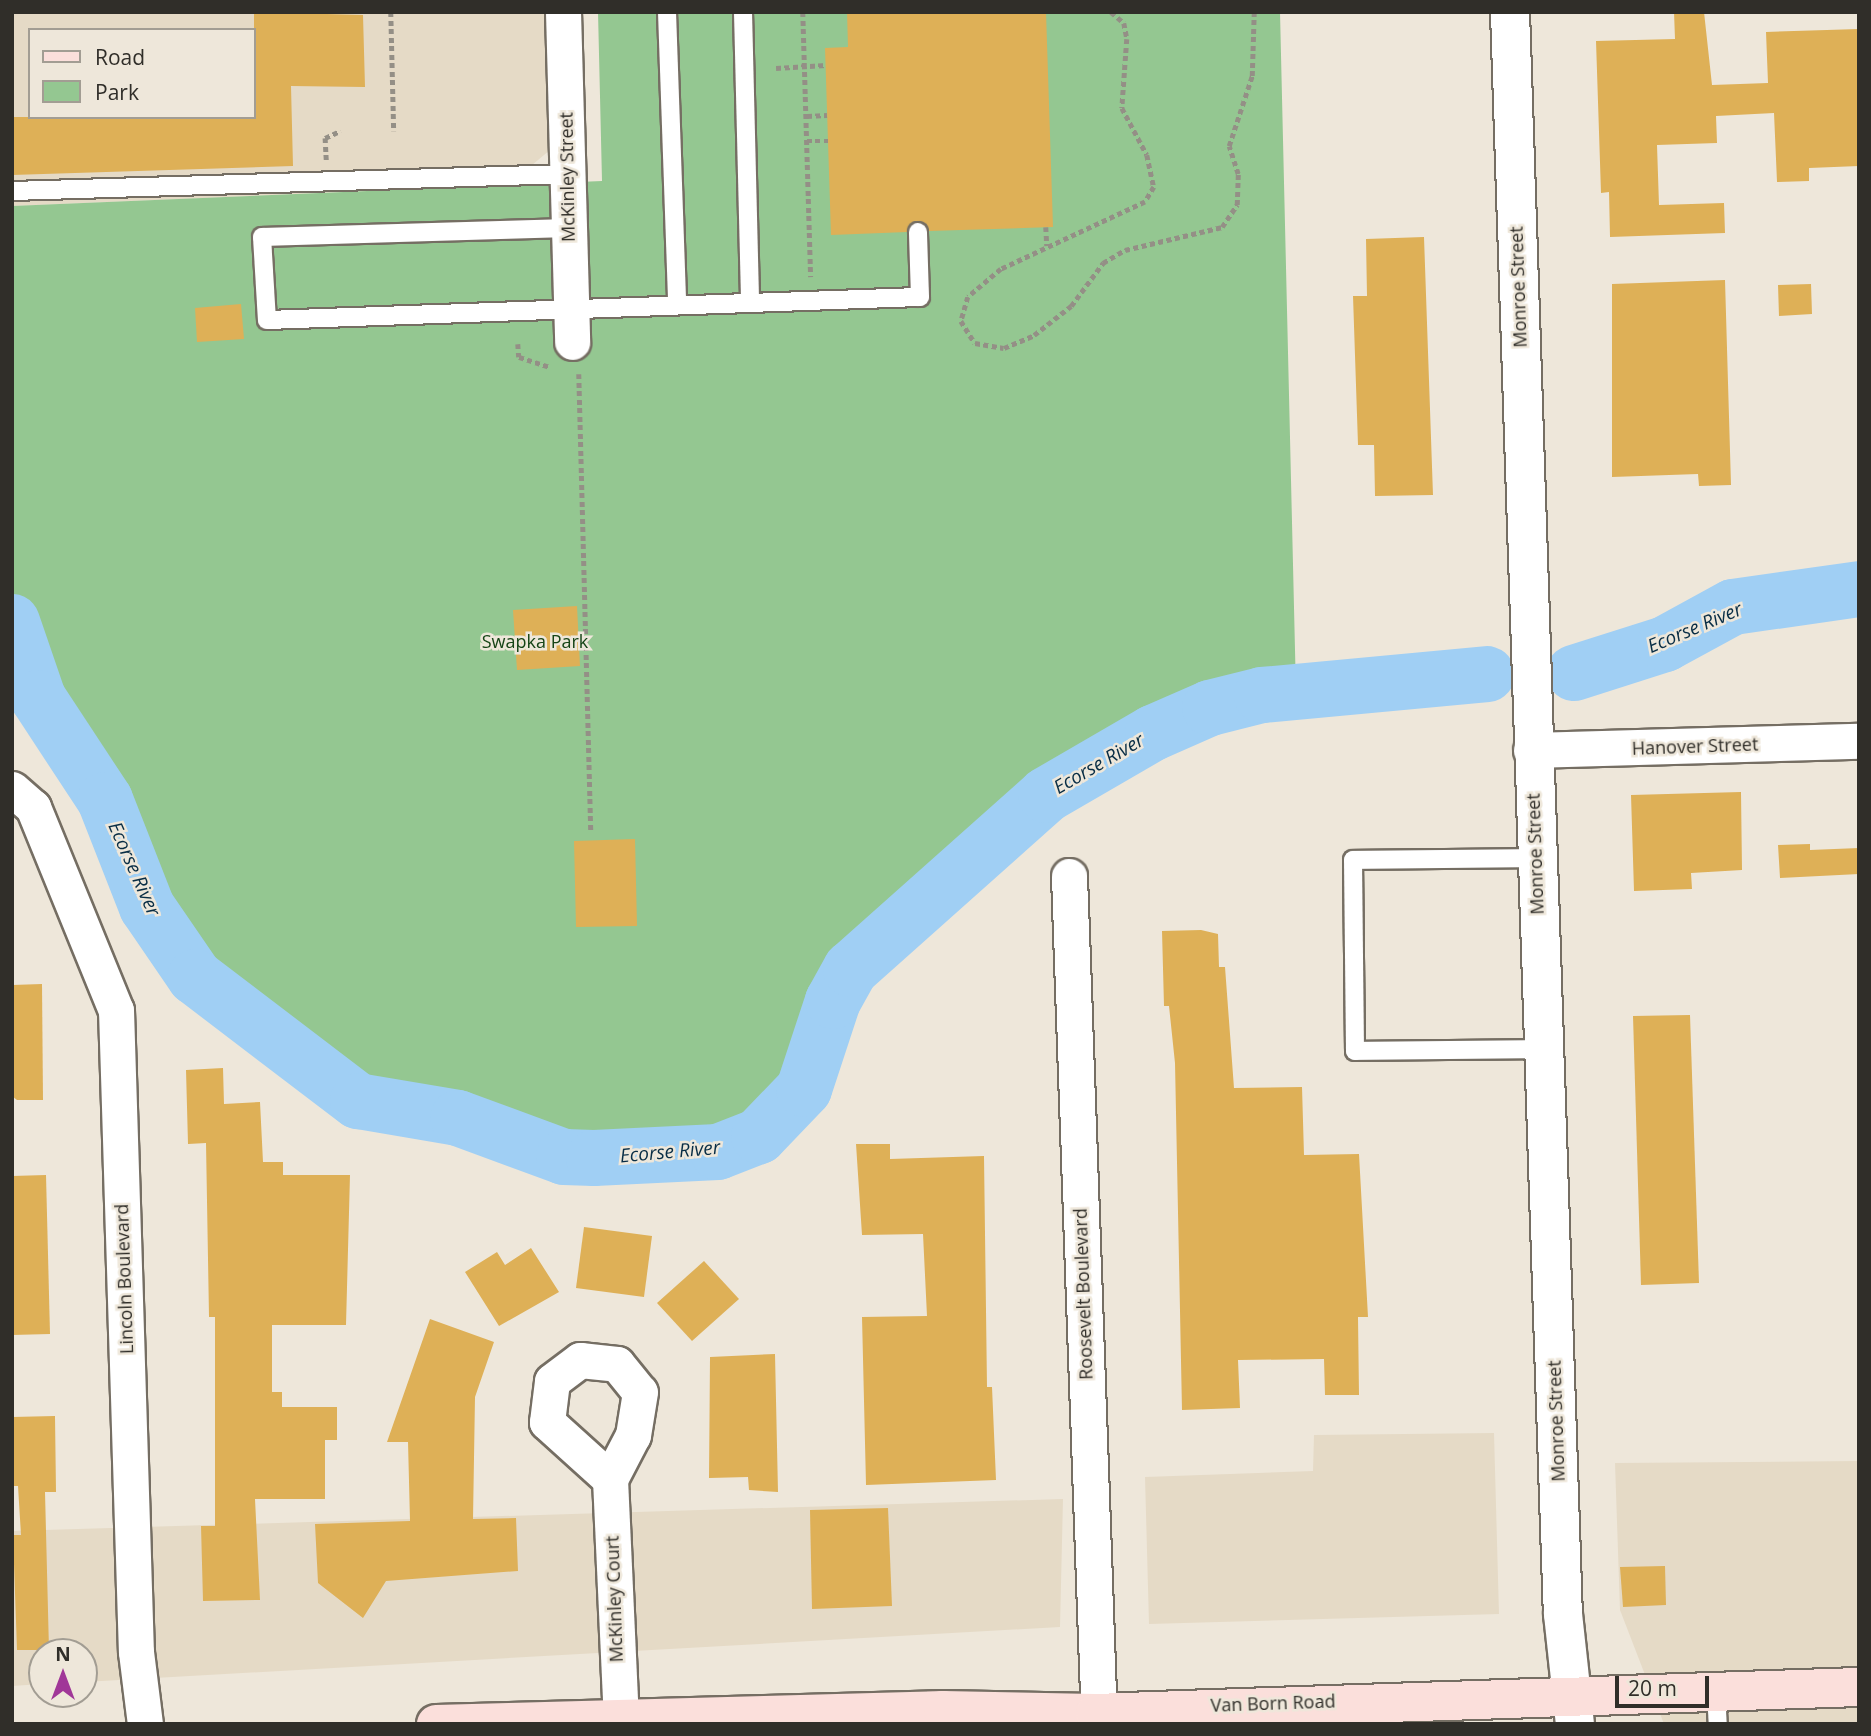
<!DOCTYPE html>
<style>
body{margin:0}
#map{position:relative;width:1871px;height:1736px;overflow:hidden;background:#eee7da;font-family:"Open Sans",sans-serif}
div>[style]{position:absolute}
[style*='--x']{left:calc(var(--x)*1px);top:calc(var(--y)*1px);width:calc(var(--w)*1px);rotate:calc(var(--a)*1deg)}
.built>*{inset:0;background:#e5dac6}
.green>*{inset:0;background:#94c791}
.river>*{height:56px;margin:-28px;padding:0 28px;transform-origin:28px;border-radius:28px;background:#a0cff4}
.building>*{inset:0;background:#deb057}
.path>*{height:4.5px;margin-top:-2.25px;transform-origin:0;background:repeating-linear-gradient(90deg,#948f86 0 5px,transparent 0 8.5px)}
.roads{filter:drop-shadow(2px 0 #756e63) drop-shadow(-2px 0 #756e63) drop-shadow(0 2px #756e63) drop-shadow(0 -2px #756e63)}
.service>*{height:18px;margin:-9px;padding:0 9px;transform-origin:9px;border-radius:9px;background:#fff}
.minor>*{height:35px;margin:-17.5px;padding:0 17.5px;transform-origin:17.5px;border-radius:17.5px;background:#fff}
.tertiary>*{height:38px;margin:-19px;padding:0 19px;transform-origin:19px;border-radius:19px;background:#fff}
.secondary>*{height:38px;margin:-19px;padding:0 19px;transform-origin:19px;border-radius:19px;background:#fbdfdb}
span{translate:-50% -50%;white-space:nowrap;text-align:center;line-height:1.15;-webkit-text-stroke:5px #eee7da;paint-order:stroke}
.street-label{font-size:18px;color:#302e29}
.park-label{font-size:18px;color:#164416}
.water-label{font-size:19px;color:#082d45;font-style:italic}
.frame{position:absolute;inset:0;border:14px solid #302e29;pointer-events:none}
.legend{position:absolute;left:28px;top:28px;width:228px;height:91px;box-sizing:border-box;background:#eee7da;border:2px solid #a29d93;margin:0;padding:9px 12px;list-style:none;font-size:21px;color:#302e29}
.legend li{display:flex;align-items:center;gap:14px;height:35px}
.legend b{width:35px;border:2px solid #a29d93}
.north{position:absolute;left:28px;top:1638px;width:70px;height:70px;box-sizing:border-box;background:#eee7da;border:2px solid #a29d93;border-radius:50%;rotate:0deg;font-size:19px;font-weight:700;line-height:28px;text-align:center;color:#302e29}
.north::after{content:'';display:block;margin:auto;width:24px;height:32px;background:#a03798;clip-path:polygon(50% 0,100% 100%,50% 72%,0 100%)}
.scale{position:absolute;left:1615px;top:1676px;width:94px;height:32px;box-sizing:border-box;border:4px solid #302e29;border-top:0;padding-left:9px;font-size:21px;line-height:24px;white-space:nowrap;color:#302e29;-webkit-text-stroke:5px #eee7da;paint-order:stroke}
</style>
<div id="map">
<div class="built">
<i style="clip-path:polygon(evenodd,12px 12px,548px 12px,550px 150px,508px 185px,12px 206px,12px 12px,30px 30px,254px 30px,254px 117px,30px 117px,30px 30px)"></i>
<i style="clip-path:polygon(1494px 1433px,1499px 1614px,1149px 1624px,1145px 1477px,1313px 1471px,1314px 1435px)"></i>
<i style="clip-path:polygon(1859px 1461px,1859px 1724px,1664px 1724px,1620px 1610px,1615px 1463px)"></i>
<i style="clip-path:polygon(1063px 1499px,1060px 1627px,84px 1682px,84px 1652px,42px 1652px,42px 1684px,12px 1686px,12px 1531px)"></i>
</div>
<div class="green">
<i style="clip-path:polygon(598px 12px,1280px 12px,1296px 692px,1210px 708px,1046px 795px,851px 969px,833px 1001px,804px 1089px,759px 1136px,718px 1152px,594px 1158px,564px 1157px,458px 1118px,358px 1101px,228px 1007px,164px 937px,105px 800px,38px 698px,12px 622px,12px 206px,602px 181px)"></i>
</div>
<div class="river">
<i style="--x:12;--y:622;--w:80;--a:71.1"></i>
<i style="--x:38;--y:698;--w:122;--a:56.7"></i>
<i style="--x:105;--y:800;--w:115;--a:68.6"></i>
<i style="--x:147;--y:907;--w:85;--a:55.6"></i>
<i style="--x:195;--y:977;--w:205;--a:37.3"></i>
<i style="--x:358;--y:1101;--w:101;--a:9.6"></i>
<i style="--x:458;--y:1118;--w:113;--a:20.2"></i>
<i style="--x:564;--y:1157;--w:30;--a:2"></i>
<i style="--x:594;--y:1158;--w:124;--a:-2.8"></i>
<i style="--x:718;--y:1152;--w:44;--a:-21.3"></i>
<i style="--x:759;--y:1136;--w:65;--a:-46.2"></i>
<i style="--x:804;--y:1089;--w:93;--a:-71.8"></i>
<i style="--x:833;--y:1001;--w:37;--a:-61"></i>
<i style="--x:851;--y:969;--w:261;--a:-41.7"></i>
<i style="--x:1046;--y:795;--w:124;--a:-30.1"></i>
<i style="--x:1153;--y:733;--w:62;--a:-23.7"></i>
<i style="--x:1210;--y:708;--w:54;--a:-14"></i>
<i style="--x:1262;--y:695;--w:226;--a:-5.3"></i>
<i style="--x:1574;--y:673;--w:96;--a:-17.7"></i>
<i style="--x:1665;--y:644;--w:77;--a:-28.6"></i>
<i style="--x:1733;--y:607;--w:127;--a:-8.1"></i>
</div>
<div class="building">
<i style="clip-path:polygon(254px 12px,363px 15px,365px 87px,291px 86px,293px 166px,12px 175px,12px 117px,254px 117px)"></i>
<i style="clip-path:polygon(847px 12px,1046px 12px,1053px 227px,929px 231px,918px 221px,907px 232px,831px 235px,825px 48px,848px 47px)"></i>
<i style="clip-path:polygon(1674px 12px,1704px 12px,1712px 85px,1768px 83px,1766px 32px,1859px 29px,1859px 166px,1809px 168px,1809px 181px,1777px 182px,1774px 113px,1716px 116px,1717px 143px,1657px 145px,1659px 205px,1724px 203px,1725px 233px,1610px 237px,1609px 192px,1601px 193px,1596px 41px,1675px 39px)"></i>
<i style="clip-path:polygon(1424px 237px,1433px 495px,1375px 496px,1374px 445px,1358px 445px,1353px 296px,1367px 296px,1366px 239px)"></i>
<i style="clip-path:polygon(1725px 280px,1731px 485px,1699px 486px,1698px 474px,1612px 477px,1612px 284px)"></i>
<i style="clip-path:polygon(1811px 284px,1812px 314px,1779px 316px,1778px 285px)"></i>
<i style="clip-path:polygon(241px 304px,244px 339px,197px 342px,195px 308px)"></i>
<i style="clip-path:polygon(577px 606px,580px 666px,517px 670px,513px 610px)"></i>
<i style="clip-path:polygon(1741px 792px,1742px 870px,1691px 873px,1692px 889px,1634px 891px,1631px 795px)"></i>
<i style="clip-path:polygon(635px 839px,637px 926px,576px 927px,574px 841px)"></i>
<i style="clip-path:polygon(1810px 844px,1810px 850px,1859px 848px,1859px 874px,1780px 878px,1778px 845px)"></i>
<i style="clip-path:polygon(1201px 930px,1218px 934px,1219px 967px,1225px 967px,1234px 1088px,1302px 1087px,1304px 1155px,1359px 1154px,1368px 1317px,1358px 1317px,1359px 1395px,1325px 1395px,1324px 1359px,1238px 1360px,1240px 1408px,1182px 1410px,1175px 1063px,1169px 1006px,1164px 1006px,1162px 931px)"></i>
<i style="clip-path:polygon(42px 984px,43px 1100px,17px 1100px,12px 1096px,12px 985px)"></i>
<i style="clip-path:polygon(1690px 1015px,1699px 1283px,1641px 1285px,1633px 1016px)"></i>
<i style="clip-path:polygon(223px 1068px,224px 1104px,260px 1102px,263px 1162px,283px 1162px,283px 1175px,350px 1175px,346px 1325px,272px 1325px,272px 1392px,282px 1392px,282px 1407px,337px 1407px,337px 1440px,325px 1440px,325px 1499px,255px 1499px,260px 1600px,203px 1601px,201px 1526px,215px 1526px,215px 1317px,209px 1317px,206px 1143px,188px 1144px,186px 1070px)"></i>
<i style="clip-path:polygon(856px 1144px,890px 1144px,890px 1159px,984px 1156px,987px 1387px,992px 1387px,996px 1480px,866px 1485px,862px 1317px,927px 1316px,923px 1234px,862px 1235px)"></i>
<i style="clip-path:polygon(46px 1175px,50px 1334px,12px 1335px,12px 1176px)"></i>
<i style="clip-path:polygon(584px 1227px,652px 1236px,644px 1297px,576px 1288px)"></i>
<i style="clip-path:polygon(531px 1248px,559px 1292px,499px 1326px,465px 1272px,497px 1252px,505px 1265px)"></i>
<i style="clip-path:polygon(704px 1261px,739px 1299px,692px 1341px,657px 1303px)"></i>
<i style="clip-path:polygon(430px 1319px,494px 1342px,475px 1397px,473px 1519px,516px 1518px,518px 1571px,386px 1581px,363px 1618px,318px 1583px,315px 1524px,410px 1521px,408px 1442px,387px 1442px)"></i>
<i style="clip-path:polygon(775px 1354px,778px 1492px,749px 1490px,748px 1477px,709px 1478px,710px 1357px)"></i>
<i style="clip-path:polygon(55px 1416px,56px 1492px,45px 1492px,49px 1650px,17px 1650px,13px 1535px,21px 1535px,18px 1486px,12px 1486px,12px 1417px)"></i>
<i style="clip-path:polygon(888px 1508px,892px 1606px,812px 1609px,810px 1510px)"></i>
<i style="clip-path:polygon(1665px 1566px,1666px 1605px,1623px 1607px,1620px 1567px)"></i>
</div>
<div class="path">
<i style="--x:391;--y:12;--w:119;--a:88.6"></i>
<i style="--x:803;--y:12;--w:265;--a:88.3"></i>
<i style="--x:1111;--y:12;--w:17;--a:40"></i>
<i style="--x:1124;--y:23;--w:16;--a:79"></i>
<i style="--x:1127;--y:39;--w:69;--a:94.1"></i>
<i style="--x:1122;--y:108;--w:53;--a:62"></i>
<i style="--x:1147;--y:155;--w:33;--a:78"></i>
<i style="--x:1154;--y:187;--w:17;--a:121"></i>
<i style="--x:1145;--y:202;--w:159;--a:155"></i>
<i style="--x:1001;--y:269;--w:43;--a:139.7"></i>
<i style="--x:968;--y:297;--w:25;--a:106"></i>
<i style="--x:961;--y:321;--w:26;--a:58"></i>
<i style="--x:975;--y:343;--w:29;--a:10"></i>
<i style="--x:1004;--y:348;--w:33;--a:-23"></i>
<i style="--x:1034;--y:335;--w:47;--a:-38.1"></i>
<i style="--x:1071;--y:306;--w:54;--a:-53.3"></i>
<i style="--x:1103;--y:263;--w:26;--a:-31"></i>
<i style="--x:1125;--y:250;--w:100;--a:-13.3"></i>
<i style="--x:1222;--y:227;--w:27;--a:-56"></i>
<i style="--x:1237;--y:205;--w:31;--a:-88"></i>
<i style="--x:1238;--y:174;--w:29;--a:-108"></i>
<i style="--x:1229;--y:146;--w:74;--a:-71.8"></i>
<i style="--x:1252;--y:76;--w:64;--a:-88.2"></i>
<i style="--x:776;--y:68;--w:50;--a:-3.4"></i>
<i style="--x:807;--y:116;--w:20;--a:-3"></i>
<i style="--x:807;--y:141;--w:21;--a:0"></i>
<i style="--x:326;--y:160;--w:22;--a:-93"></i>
<i style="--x:325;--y:138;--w:17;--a:-25"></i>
<i style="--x:1046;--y:227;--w:19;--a:87"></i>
<i style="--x:518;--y:344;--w:13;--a:86"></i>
<i style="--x:519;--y:357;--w:32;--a:18"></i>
<i style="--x:579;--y:374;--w:456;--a:88.5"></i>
</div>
<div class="roads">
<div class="service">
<i style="--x:667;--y:12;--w:292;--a:88"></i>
<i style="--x:743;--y:12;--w:289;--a:88.6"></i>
<i style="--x:12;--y:191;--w:555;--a:-1.75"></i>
<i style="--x:568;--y:228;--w:306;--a:178.3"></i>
<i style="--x:262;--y:237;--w:83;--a:86.6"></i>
<i style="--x:267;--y:320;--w:653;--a:-2.02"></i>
<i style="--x:920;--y:297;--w:65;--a:-91.8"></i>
<i style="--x:1535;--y:858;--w:182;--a:179.4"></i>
<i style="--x:1353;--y:860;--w:191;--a:89.4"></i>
<i style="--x:1355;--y:1051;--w:187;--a:-0.6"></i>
<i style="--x:1716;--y:1691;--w:33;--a:87"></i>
</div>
<div class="minor">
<i style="--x:563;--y:12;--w:330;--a:88.4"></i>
<i style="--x:1531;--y:750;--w:328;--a:-1.6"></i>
<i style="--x:12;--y:789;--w:28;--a:41"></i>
<i style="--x:33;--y:807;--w:219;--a:67.8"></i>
<i style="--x:116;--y:1010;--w:642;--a:88.22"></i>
<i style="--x:136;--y:1652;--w:73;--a:82.9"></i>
<i style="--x:1069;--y:876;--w:849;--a:87.97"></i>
<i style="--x:610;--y:1479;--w:85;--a:-137.9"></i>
<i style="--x:547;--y:1422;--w:41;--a:-83"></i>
<i style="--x:552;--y:1381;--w:35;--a:-37"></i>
<i style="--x:580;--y:1360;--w:37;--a:6"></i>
<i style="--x:617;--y:1364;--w:36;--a:51"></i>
<i style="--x:640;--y:1392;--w:44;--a:99.2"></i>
<i style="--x:633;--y:1435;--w:50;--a:117.6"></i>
<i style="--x:610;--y:1479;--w:240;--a:87.4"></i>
</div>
<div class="tertiary">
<i style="--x:1510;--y:12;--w:1603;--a:88.11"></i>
<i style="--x:1563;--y:1614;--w:111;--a:83.8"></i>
</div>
<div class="secondary">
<i style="--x:436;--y:1724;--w:507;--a:-1.58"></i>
<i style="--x:943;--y:1710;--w:152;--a:1.1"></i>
<i style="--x:1095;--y:1713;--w:764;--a:-1.95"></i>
</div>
</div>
<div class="street-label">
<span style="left:567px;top:177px;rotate:-91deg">McKinley Street</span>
<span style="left:1518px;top:287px;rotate:-92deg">Monroe Street</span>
<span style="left:1695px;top:746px;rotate:-2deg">Hanover Street</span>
<span style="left:1535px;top:854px;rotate:-92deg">Monroe Street</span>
<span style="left:124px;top:1279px;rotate:-92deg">Lincoln Boulevard</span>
<span style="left:1083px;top:1294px;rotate:-92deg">Roosevelt Boulevard</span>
<span style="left:1556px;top:1421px;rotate:-92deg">Monroe Street</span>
<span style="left:614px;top:1599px;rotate:-92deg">McKinley Court</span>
<span style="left:1273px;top:1703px;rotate:-2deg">Van Born Road</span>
</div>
<div class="park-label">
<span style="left:535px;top:641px">Swapka Park</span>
</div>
<div class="water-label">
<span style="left:1695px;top:628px;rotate:-23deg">Ecorse River</span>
<span style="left:1099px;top:764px;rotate:-30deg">Ecorse River</span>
<span style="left:134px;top:869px;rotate:66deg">Ecorse River</span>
<span style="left:670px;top:1152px;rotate:-5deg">Ecorse River</span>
</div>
<div class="frame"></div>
<ul class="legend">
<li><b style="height:9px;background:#fbdfdb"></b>Road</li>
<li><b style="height:19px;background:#94c791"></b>Park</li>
</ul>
<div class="north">N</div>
<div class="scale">20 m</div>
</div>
